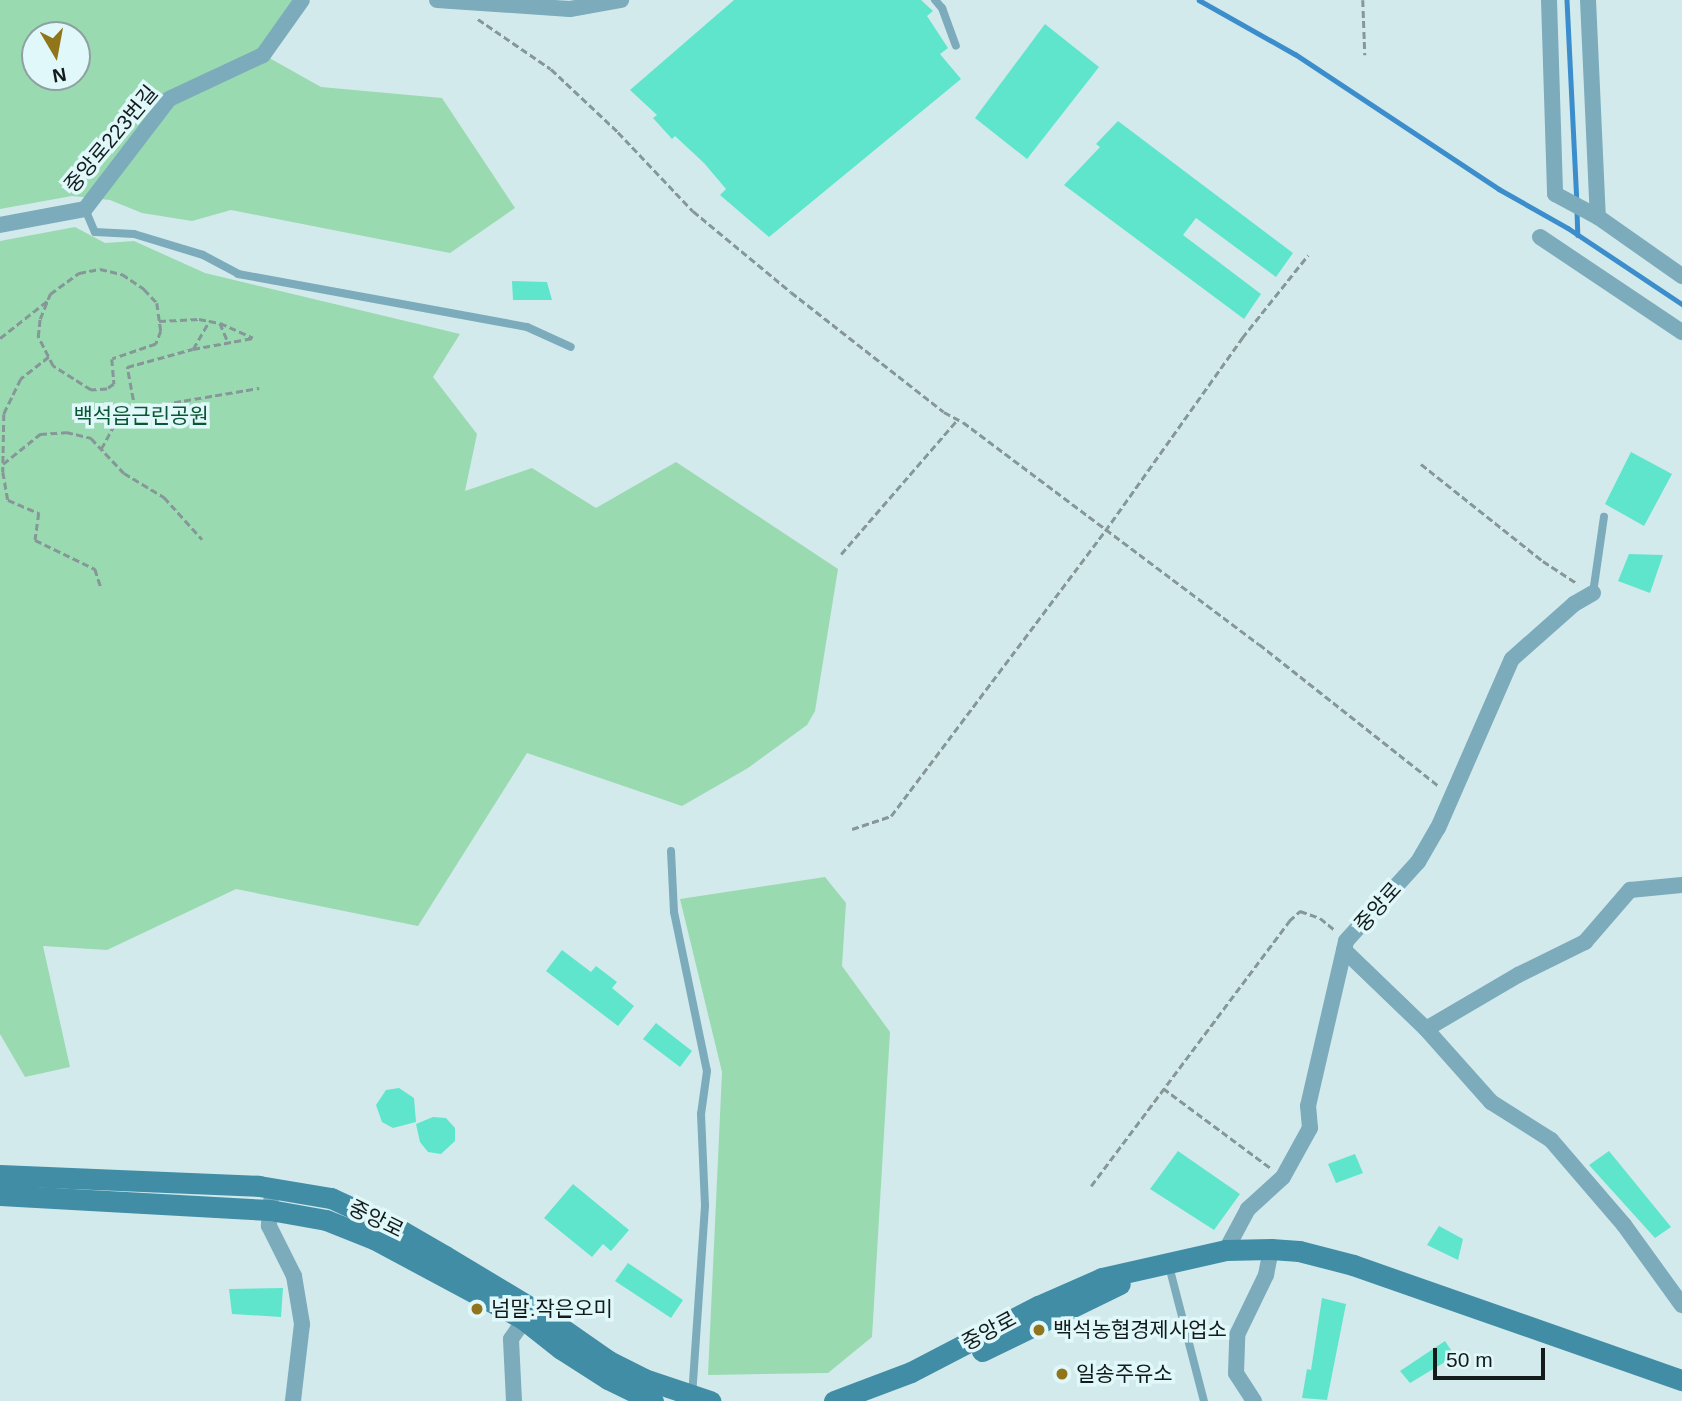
<!DOCTYPE html>
<meta charset="utf-8">
<style>
body{margin:0}
#map{position:relative;width:1682px;height:1401px;overflow:hidden;background:#d3eaec;font-family:Helvetica,"Noto Sans KR",sans-serif}
div>[style]{position:absolute}
[style*='--x']{left:calc(var(--x)*1px);top:calc(var(--y)*1px);width:calc(var(--w)*1px);rotate:calc(var(--a)*1deg)}
.green>*{inset:0;background:#99dab1}
.stream>*{height:4.5px;margin:-2.25px;padding:0 2.25px;transform-origin:2.25px;border-radius:2.25px;background:#3c8dcc}
.building>*{inset:0;background:#5fe5cc}
.path>*{height:2.5px;margin-top:-1.25px;transform-origin:0;background:repeating-linear-gradient(90deg,#869798 0 7px,transparent 0 10.5px)}
.service>*{height:8px;margin:-4px;padding:0 4px;transform-origin:4px;border-radius:4px;background:#7cabbc}
.minor>*{height:16px;margin:-8px;padding:0 8px;transform-origin:8px;border-radius:8px;background:#7cabbc}
.secondary>*{height:21px;margin:-10.5px;padding:0 10.5px;transform-origin:10.5px;border-radius:10.5px;background:#418da6}
.dots>*{width:19px;height:19px;translate:-50% -50%;box-sizing:border-box;border:4px solid #e0f8f9;border-radius:50%}
span{translate:-50% -50%;white-space:nowrap;text-align:center;line-height:1.15;-webkit-text-stroke:7px #e0f8f9;paint-order:stroke}
.street-label{font-size:21px;color:#131b1c}
.park-label{font-size:21px;color:#0a5633}
.poi-label{font-size:21px;color:#131b1c}
.left{translate:0 -50%;text-align:left}
.north{position:absolute;left:21px;top:21px;width:70px;height:70px;box-sizing:border-box;background:#e0f8f9;border:2px solid #8ea0a1;border-radius:50%;rotate:170deg;font-size:19px;font-weight:700;line-height:28px;text-align:center;color:#131b1c}
.north::after{content:'';display:block;margin:auto;width:24px;height:32px;background:#91751b;clip-path:polygon(50% 0,100% 100%,50% 72%,0 100%)}
.scale{position:absolute;left:1433px;top:1348px;width:112px;height:32px;box-sizing:border-box;border:4px solid #131b1c;border-top:0;padding-left:9px;font-size:21px;line-height:24px;white-space:nowrap;color:#131b1c;-webkit-text-stroke:5px #e0f8f9;paint-order:stroke}
</style>
<div id="map">
<div class="green">
<i style="clip-path:polygon(evenodd,0 0,302px 0,264px 55px,321px 87px,442px 98px,515px 208px,450px 253px,231px 210px,192px 221px,142px 213px,110px 200px,72px 196px,0 209px,0 0,35px 35px,77px 35px,77px 77px,35px 77px,35px 35px)"></i>
<i style="clip-path:polygon(75px 227px,105px 243px,134px 241px,205px 273px,460px 334px,433px 377px,477px 434px,465px 491px,532px 468px,596px 508px,676px 462px,838px 569px,815px 711px,807px 725px,748px 768px,682px 806px,527px 753px,418px 926px,236px 889px,107px 950px,43px 946px,70px 1067px,25px 1077px,0 1034px,0 241px)"></i>
<i style="clip-path:polygon(825px 877px,846px 903px,842px 966px,890px 1032px,872px 1337px,828px 1373px,708px 1375px,722px 1072px,680px 899px)"></i>
</div>
<div class="stream">
<i style="--x:1199;--y:0;--w:110;--a:29.4"></i>
<i style="--x:1295;--y:54;--w:245;--a:33.5"></i>
<i style="--x:1499;--y:189;--w:79;--a:29.5"></i>
<i style="--x:1568;--y:228;--w:137;--a:33.7"></i>
<i style="--x:1567;--y:0;--w:202;--a:87.2"></i>
<i style="--x:1577;--y:211;--w:24;--a:88"></i>
</div>
<div class="building">
<i style="clip-path:polygon(734px 0,921px 0,933px 11px,927px 16px,948px 48px,940px 54px,961px 79px,769px 237px,720px 195px,726px 189px,704px 163px,675px 136px,672px 139px,653px 118px,657px 115px,630px 90px)"></i>
<i style="clip-path:polygon(1045px 24px,1099px 67px,1027px 159px,975px 118px)"></i>
<i style="clip-path:polygon(1118px 121px,1293px 253px,1276px 277px,1196px 218px,1183px 235px,1261px 294px,1244px 319px,1064px 185px,1100px 147px,1096px 144px)"></i>
<i style="clip-path:polygon(512px 281px,547px 282px,552px 300px,513px 300px)"></i>
<i style="clip-path:polygon(1631px 452px,1672px 474px,1644px 526px,1605px 504px)"></i>
<i style="clip-path:polygon(1629px 554px,1663px 555px,1650px 593px,1618px 581px)"></i>
<i style="clip-path:polygon(562px 950px,591px 972px,596px 966px,617px 982px,612px 988px,634px 1006px,618px 1026px,546px 971px)"></i>
<i style="clip-path:polygon(656px 1023px,692px 1051px,680px 1067px,643px 1039px)"></i>
<i style="clip-path:polygon(399px 1088px,414px 1098px,416px 1122px,393px 1128px,382px 1122px,376px 1105px,386px 1090px)"></i>
<i style="clip-path:polygon(433px 1117px,446px 1118px,455px 1128px,455px 1141px,441px 1154px,428px 1152px,420px 1142px,416px 1124px)"></i>
<i style="clip-path:polygon(1178px 1151px,1240px 1194px,1214px 1230px,1150px 1189px)"></i>
<i style="clip-path:polygon(1609px 1151px,1671px 1227px,1655px 1238px,1589px 1165px)"></i>
<i style="clip-path:polygon(1355px 1154px,1363px 1173px,1336px 1183px,1328px 1164px)"></i>
<i style="clip-path:polygon(573px 1184px,629px 1230px,611px 1251px,603px 1244px,592px 1257px,544px 1218px)"></i>
<i style="clip-path:polygon(1439px 1226px,1463px 1239px,1458px 1260px,1427px 1245px)"></i>
<i style="clip-path:polygon(628px 1263px,683px 1300px,671px 1318px,615px 1281px)"></i>
<i style="clip-path:polygon(283px 1288px,281px 1317px,232px 1314px,229px 1289px)"></i>
<i style="clip-path:polygon(1322px 1298px,1346px 1304px,1327px 1400px,1302px 1398px,1307px 1369px,1311px 1370px)"></i>
<i style="clip-path:polygon(1445px 1341px,1455px 1356px,1410px 1383px,1400px 1371px)"></i>
</div>
<div class="path">
<i style="--x:1363;--y:0;--w:55;--a:87.9"></i>
<i style="--x:478;--y:19;--w:88;--a:34.4"></i>
<i style="--x:551;--y:69;--w:92;--a:43.2"></i>
<i style="--x:618;--y:132;--w:109;--a:46.5"></i>
<i style="--x:693;--y:211;--w:127;--a:39.6"></i>
<i style="--x:791;--y:292;--w:194;--a:38.1"></i>
<i style="--x:944;--y:412;--w:21;--a:28"></i>
<i style="--x:963;--y:422;--w:370;--a:36.9"></i>
<i style="--x:1259;--y:644;--w:229;--a:38.3"></i>
<i style="--x:100;--y:269;--w:23;--a:13"></i>
<i style="--x:122;--y:274;--w:27;--a:34"></i>
<i style="--x:144;--y:289;--w:19;--a:47"></i>
<i style="--x:157;--y:303;--w:28;--a:82"></i>
<i style="--x:161;--y:331;--w:14;--a:111"></i>
<i style="--x:156;--y:344;--w:46;--a:161.2"></i>
<i style="--x:112;--y:359;--w:25;--a:85"></i>
<i style="--x:114;--y:384;--w:9;--a:144"></i>
<i style="--x:107;--y:389;--w:16;--a:176"></i>
<i style="--x:91;--y:390;--w:45;--a:-147.7"></i>
<i style="--x:53;--y:366;--w:33;--a:-117"></i>
<i style="--x:38;--y:337;--w:18;--a:-84"></i>
<i style="--x:40;--y:319;--w:27;--a:-68"></i>
<i style="--x:50;--y:294;--w:36;--a:-36"></i>
<i style="--x:79;--y:273;--w:21;--a:-11"></i>
<i style="--x:159;--y:321;--w:40;--a:-2.9"></i>
<i style="--x:199;--y:319;--w:21;--a:11"></i>
<i style="--x:220;--y:323;--w:36;--a:24"></i>
<i style="--x:220;--y:323;--w:21;--a:67"></i>
<i style="--x:0;--y:338;--w:60;--a:-38.2"></i>
<i style="--x:193;--y:349;--w:32;--a:-60"></i>
<i style="--x:49;--y:357;--w:36;--a:142"></i>
<i style="--x:21;--y:379;--w:39;--a:116"></i>
<i style="--x:4;--y:414;--w:58;--a:91"></i>
<i style="--x:3;--y:472;--w:28;--a:80"></i>
<i style="--x:8;--y:500;--w:34;--a:23"></i>
<i style="--x:39;--y:513;--w:27;--a:98"></i>
<i style="--x:35;--y:540;--w:67;--a:25.8"></i>
<i style="--x:95;--y:569;--w:20;--a:72"></i>
<i style="--x:135;--y:410;--w:44;--a:-100.5"></i>
<i style="--x:127;--y:367;--w:68;--a:-15.3"></i>
<i style="--x:193;--y:349;--w:61;--a:-10.4"></i>
<i style="--x:101;--y:449;--w:43;--a:-61.1"></i>
<i style="--x:122;--y:411;--w:139;--a:-9.5"></i>
<i style="--x:3;--y:464;--w:48;--a:-39"></i>
<i style="--x:40;--y:434;--w:26;--a:-4"></i>
<i style="--x:66;--y:432;--w:26;--a:13"></i>
<i style="--x:91;--y:438;--w:48;--a:46.7"></i>
<i style="--x:124;--y:473;--w:47;--a:31"></i>
<i style="--x:164;--y:497;--w:57;--a:47.9"></i>
<i style="--x:1421;--y:464;--w:156;--a:38.5"></i>
<i style="--x:1543;--y:561;--w:42;--a:33.3"></i>
<i style="--x:841;--y:554;--w:179;--a:-49.1"></i>
<i style="--x:852;--y:829;--w:41;--a:-18.4"></i>
<i style="--x:891;--y:816;--w:356;--a:-53.1"></i>
<i style="--x:1105;--y:531;--w:237;--a:-54.6"></i>
<i style="--x:1242;--y:338;--w:106;--a:-51.5"></i>
<i style="--x:1163;--y:1088;--w:136;--a:36.6"></i>
<i style="--x:1091;--y:1186;--w:331;--a:-53.2"></i>
<i style="--x:1289;--y:921;--w:15;--a:-42"></i>
<i style="--x:1300;--y:911;--w:21;--a:19"></i>
<i style="--x:1320;--y:918;--w:19;--a:39"></i>
</div>
<div class="service">
<i style="--x:935;--y:0;--w:11;--a:49"></i>
<i style="--x:942;--y:8;--w:40;--a:69.8"></i>
<i style="--x:85;--y:209;--w:25;--a:67"></i>
<i style="--x:95;--y:232;--w:39;--a:3"></i>
<i style="--x:134;--y:234;--w:72;--a:16.9"></i>
<i style="--x:203;--y:255;--w:40;--a:28"></i>
<i style="--x:238;--y:274;--w:294;--a:10.4"></i>
<i style="--x:527;--y:327;--w:48;--a:24.4"></i>
<i style="--x:1593;--y:593;--w:77;--a:-81.8"></i>
<i style="--x:671;--y:851;--w:61;--a:87.2"></i>
<i style="--x:674;--y:912;--w:162;--a:78.3"></i>
<i style="--x:707;--y:1071;--w:43;--a:97.9"></i>
<i style="--x:701;--y:1114;--w:92;--a:87.5"></i>
<i style="--x:705;--y:1206;--w:189;--a:93.9"></i>
<i style="--x:1169;--y:1266;--w:139;--a:75.5"></i>
</div>
<div class="minor">
<i style="--x:437;--y:0;--w:133;--a:3.9"></i>
<i style="--x:570;--y:9;--w:52;--a:-10"></i>
<i style="--x:1549;--y:0;--w:194;--a:88.2"></i>
<i style="--x:1555;--y:194;--w:49;--a:28.1"></i>
<i style="--x:1598;--y:217;--w:103;--a:35.1"></i>
<i style="--x:1588;--y:0;--w:217;--a:87.4"></i>
<i style="--x:0;--y:225;--w:86;--a:-10.7"></i>
<i style="--x:85;--y:209;--w:138;--a:-52.6"></i>
<i style="--x:169;--y:99;--w:104;--a:-25.1"></i>
<i style="--x:263;--y:55;--w:67;--a:-54.7"></i>
<i style="--x:1540;--y:237;--w:171;--a:33.8"></i>
<i style="--x:1344;--y:950;--w:114;--a:43.9"></i>
<i style="--x:1426;--y:1029;--w:98;--a:48.3"></i>
<i style="--x:1491;--y:1102;--w:71;--a:32.3"></i>
<i style="--x:1551;--y:1140;--w:112;--a:49.3"></i>
<i style="--x:1624;--y:1225;--w:99;--a:54.1"></i>
<i style="--x:1426;--y:1029;--w:107;--a:-30.4"></i>
<i style="--x:1518;--y:975;--w:75;--a:-26.2"></i>
<i style="--x:1585;--y:942;--w:69;--a:-49.1"></i>
<i style="--x:1630;--y:890;--w:52;--a:-5.5"></i>
<i style="--x:271;--y:1201;--w:25;--a:95"></i>
<i style="--x:269;--y:1226;--w:56;--a:63.4"></i>
<i style="--x:294;--y:1276;--w:49;--a:80.5"></i>
<i style="--x:302;--y:1324;--w:78;--a:96.7"></i>
<i style="--x:1226;--y:1250;--w:47;--a:-61.8"></i>
<i style="--x:1248;--y:1209;--w:47;--a:-42.4"></i>
<i style="--x:1283;--y:1177;--w:56;--a:-61.1"></i>
<i style="--x:1310;--y:1128;--w:22;--a:-95"></i>
<i style="--x:1308;--y:1106;--w:169;--a:-77"></i>
<i style="--x:1346;--y:941;--w:107;--a:-47.7"></i>
<i style="--x:1418;--y:862;--w:39;--a:-60"></i>
<i style="--x:1438;--y:828;--w:184;--a:-66.4"></i>
<i style="--x:1512;--y:659;--w:83;--a:-41.6"></i>
<i style="--x:1574;--y:604;--w:22;--a:-30"></i>
<i style="--x:514;--y:1401;--w:62;--a:-92.8"></i>
<i style="--x:511;--y:1339;--w:33;--a:-55"></i>
<i style="--x:1254;--y:1401;--w:33;--a:-123"></i>
<i style="--x:1236;--y:1373;--w:38;--a:-88"></i>
<i style="--x:1237;--y:1335;--w:67;--a:-64.2"></i>
<i style="--x:1266;--y:1275;--w:26;--a:-79"></i>
</div>
<div class="secondary">
<i style="--x:0;--y:1175;--w:259;--a:2.4"></i>
<i style="--x:259;--y:1186;--w:73;--a:9.5"></i>
<i style="--x:331;--y:1198;--w:78;--a:24.9"></i>
<i style="--x:402;--y:1231;--w:50;--a:30.2"></i>
<i style="--x:445;--y:1256;--w:114;--a:31"></i>
<i style="--x:543;--y:1315;--w:80;--a:34.9"></i>
<i style="--x:609;--y:1361;--w:39;--a:27"></i>
<i style="--x:644;--y:1379;--w:70;--a:18.4"></i>
<i style="--x:0;--y:1195;--w:270;--a:3.2"></i>
<i style="--x:270;--y:1210;--w:57;--a:10.1"></i>
<i style="--x:326;--y:1220;--w:52;--a:21.6"></i>
<i style="--x:374;--y:1239;--w:169;--a:28.2"></i>
<i style="--x:523;--y:1319;--w:48;--a:38.3"></i>
<i style="--x:561;--y:1349;--w:56;--a:32.6"></i>
<i style="--x:608;--y:1379;--w:50;--a:26.1"></i>
<i style="--x:982;--y:1351;--w:153;--a:-25.9"></i>
<i style="--x:834;--y:1401;--w:82;--a:-20.6"></i>
<i style="--x:911;--y:1372;--w:143;--a:-27.5"></i>
<i style="--x:1038;--y:1306;--w:70;--a:-23.6"></i>
<i style="--x:1102;--y:1278;--w:127;--a:-12.7"></i>
<i style="--x:1226;--y:1250;--w:45;--a:-1.3"></i>
<i style="--x:1271;--y:1249;--w:28;--a:4"></i>
<i style="--x:1299;--y:1251;--w:56;--a:14.5"></i>
<i style="--x:1353;--y:1265;--w:349;--a:19.3"></i>
</div>
<div class="dots">
<i style="left:477px;top:1309px;background:#91751b"></i>
<i style="left:1039px;top:1330px;background:#91751b"></i>
<i style="left:1062px;top:1374px;background:#91751b"></i>
</div>
<div class="street-label">
<span style="left:111px;top:139px;rotate:-50deg">중앙로223번길</span>
<span style="left:1378px;top:907px;rotate:-48deg">중앙로</span>
<span style="left:376px;top:1219px;rotate:26deg">중앙로</span>
<span style="left:989px;top:1331px;rotate:-28deg">중앙로</span>
</div>
<div class="park-label">
<span style="left:141px;top:416px">백석읍근린공원</span>
</div>
<div class="poi-label">
<span class="left" style="left:491px;top:1309px">넘말.작은오미</span>
<span class="left" style="left:1053px;top:1330px">백석농협경제사업소</span>
<span class="left" style="left:1076px;top:1374px">일송주유소</span>
</div>
<div class="north">N</div>
<div class="scale">50 m</div>
</div>
